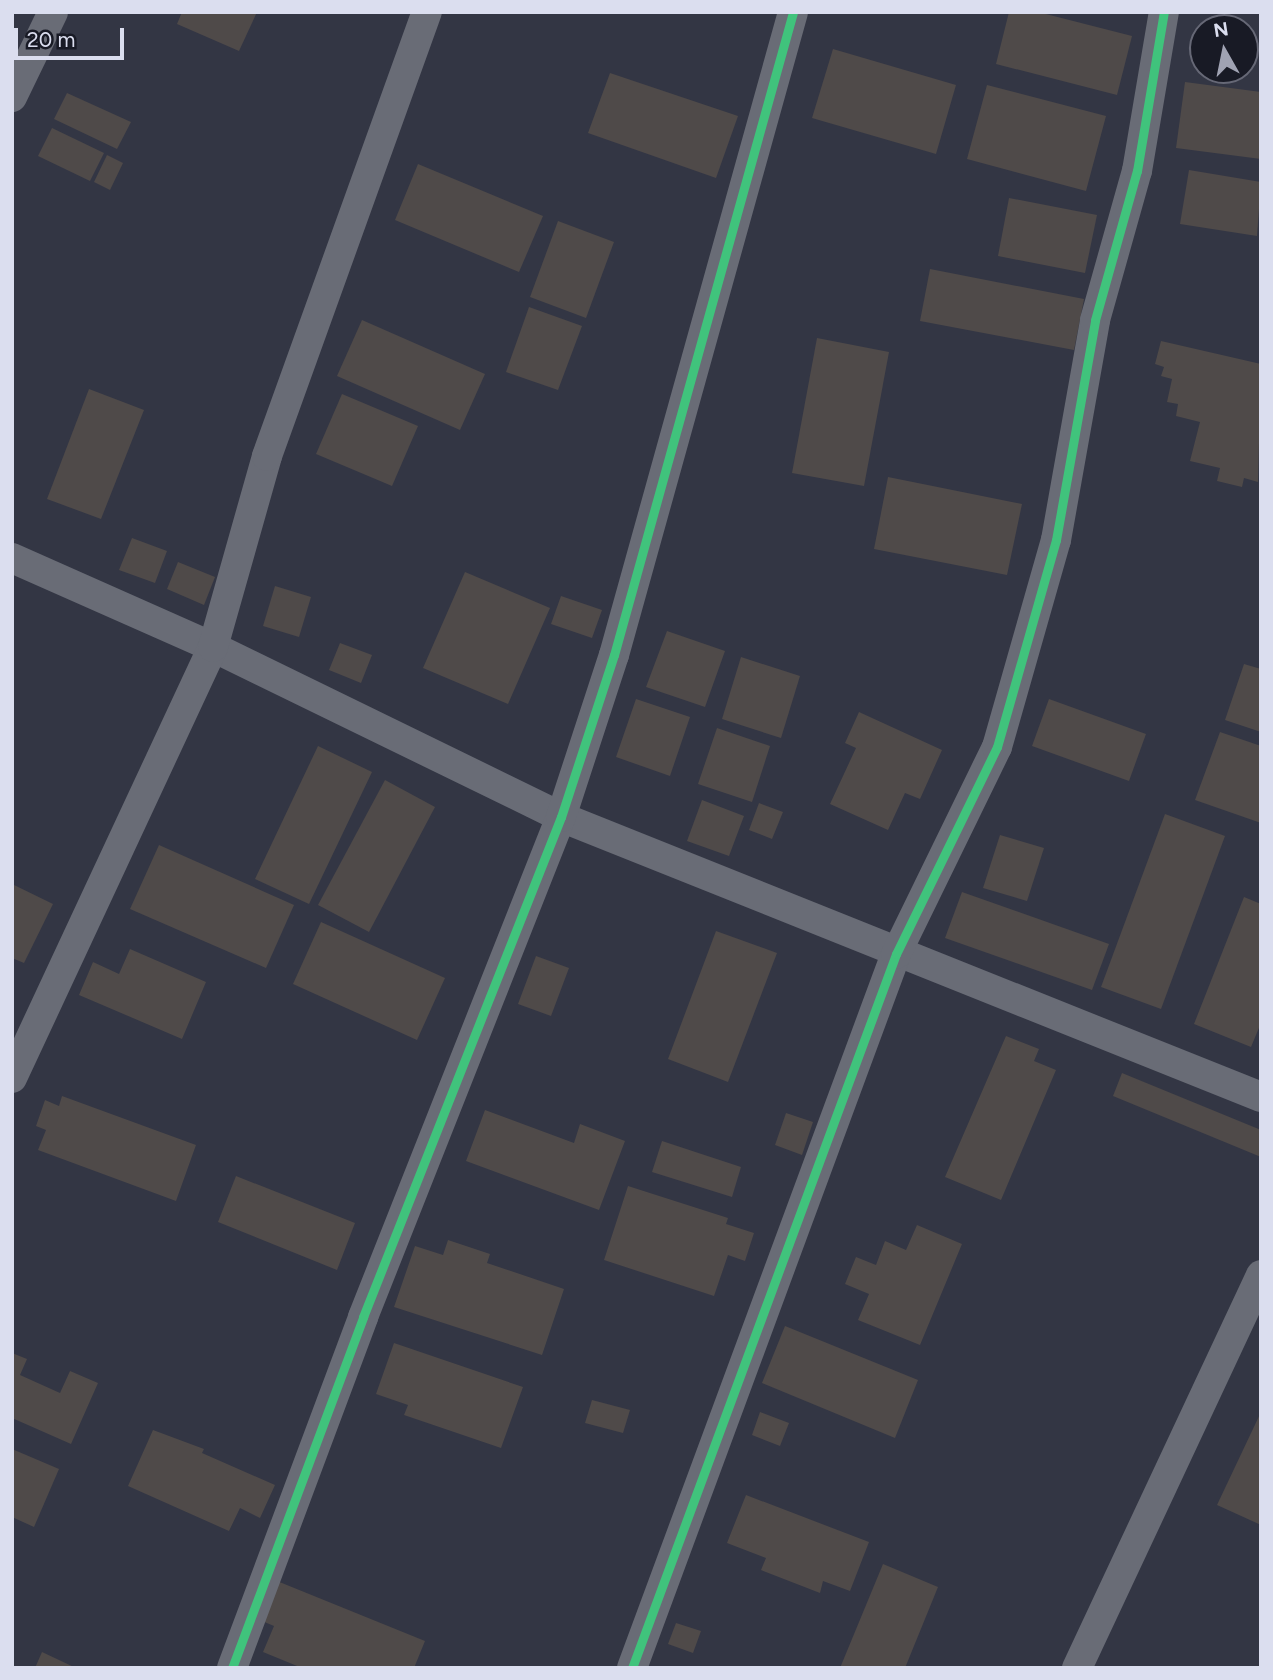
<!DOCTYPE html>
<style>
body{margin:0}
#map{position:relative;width:1273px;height:1680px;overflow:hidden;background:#333644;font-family:Figtree,sans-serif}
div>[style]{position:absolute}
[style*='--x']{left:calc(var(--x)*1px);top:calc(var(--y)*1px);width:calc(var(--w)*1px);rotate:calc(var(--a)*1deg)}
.building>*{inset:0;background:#4f4a49}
.street>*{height:30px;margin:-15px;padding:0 15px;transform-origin:15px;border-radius:15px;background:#696c76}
.cycleway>*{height:9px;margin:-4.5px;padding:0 4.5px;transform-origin:4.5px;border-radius:4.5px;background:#40c37c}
span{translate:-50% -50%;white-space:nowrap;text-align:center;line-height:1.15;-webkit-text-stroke:7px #181a25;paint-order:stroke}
.frame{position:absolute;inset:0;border:14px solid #dbdeef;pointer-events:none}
.north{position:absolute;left:1189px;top:14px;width:70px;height:70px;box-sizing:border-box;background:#181a25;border:2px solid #666876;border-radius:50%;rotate:351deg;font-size:19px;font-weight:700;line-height:28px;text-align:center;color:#dbdeef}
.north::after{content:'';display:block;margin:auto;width:24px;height:32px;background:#a0a3b3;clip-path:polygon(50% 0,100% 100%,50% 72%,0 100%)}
.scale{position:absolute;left:14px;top:28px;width:110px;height:32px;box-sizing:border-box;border:4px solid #dbdeef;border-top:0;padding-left:9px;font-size:21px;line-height:24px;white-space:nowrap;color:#dbdeef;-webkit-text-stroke:5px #181a25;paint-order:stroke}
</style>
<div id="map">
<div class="building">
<i style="clip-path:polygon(182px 12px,257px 12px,239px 51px,177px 24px)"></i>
<i style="clip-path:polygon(1009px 12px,1038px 12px,1132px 36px,1117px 95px,996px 64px)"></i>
<i style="clip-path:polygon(833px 49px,956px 85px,936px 154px,812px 118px)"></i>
<i style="clip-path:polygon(610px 73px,738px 116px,716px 178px,588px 133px)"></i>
<i style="clip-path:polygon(1185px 82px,1261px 92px,1261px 159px,1176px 148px)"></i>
<i style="clip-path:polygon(987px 85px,1106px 116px,1086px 191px,967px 159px)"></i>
<i style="clip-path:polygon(67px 93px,131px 122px,117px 149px,54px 119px)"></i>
<i style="clip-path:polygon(52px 128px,104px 153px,90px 181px,38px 156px)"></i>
<i style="clip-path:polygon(107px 155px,123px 163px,110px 190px,94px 182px)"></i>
<i style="clip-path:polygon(418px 164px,543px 216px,519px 272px,395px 220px)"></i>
<i style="clip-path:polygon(1189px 170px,1261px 182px,1257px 236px,1180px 224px)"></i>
<i style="clip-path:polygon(1009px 198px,1097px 215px,1085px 273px,998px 256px)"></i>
<i style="clip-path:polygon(558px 221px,614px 242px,586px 318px,530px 297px)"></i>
<i style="clip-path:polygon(930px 269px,1084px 299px,1074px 350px,920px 321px)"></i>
<i style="clip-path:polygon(529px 307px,582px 326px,558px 390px,506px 372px)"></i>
<i style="clip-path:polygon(362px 320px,485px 374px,460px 430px,337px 376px)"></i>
<i style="clip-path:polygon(817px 338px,889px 352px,864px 486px,792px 473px)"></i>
<i style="clip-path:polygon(1161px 341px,1261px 364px,1258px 482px,1244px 478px,1242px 487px,1217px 481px,1220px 468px,1190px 461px,1200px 422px,1176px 416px,1178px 404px,1167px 402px,1172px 379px,1161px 376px,1164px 367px,1155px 364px)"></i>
<i style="clip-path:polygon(89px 389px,144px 410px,101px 519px,47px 499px)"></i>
<i style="clip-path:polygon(342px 394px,418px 426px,392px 486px,316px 454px)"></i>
<i style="clip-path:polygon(888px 477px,1022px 504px,1007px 575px,874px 549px)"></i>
<i style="clip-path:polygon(132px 538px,167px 551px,155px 583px,119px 570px)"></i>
<i style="clip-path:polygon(178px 562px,215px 577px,204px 605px,167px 589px)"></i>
<i style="clip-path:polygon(465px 572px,550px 608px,508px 704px,423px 668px)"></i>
<i style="clip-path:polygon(275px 586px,311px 597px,299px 637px,263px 626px)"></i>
<i style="clip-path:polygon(561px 596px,602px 610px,592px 638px,551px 624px)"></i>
<i style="clip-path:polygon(667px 631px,725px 651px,705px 707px,646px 687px)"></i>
<i style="clip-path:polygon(340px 643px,372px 655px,361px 683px,329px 670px)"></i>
<i style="clip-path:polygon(741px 657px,800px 676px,781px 738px,722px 719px)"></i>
<i style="clip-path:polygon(1244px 664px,1261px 669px,1261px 732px,1225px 720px)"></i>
<i style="clip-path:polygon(636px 699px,690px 717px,670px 776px,616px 757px)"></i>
<i style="clip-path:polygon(1049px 699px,1146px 734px,1129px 781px,1032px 746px)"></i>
<i style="clip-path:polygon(859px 712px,942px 750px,920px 799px,905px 793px,888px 830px,830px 804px,856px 748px,845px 743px)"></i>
<i style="clip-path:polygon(717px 728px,770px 746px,752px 802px,698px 784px)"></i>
<i style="clip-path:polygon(1220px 732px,1261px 746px,1261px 823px,1195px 800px)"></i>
<i style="clip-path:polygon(318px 746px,372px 772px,309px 904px,255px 879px)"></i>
<i style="clip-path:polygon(385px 780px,435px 807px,369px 932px,318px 905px)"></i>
<i style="clip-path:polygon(702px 800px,744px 816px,729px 856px,687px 841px)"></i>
<i style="clip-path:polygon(759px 803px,783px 812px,772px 839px,749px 830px)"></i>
<i style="clip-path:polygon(1165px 814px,1225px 836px,1161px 1009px,1101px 987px)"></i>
<i style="clip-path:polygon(1000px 835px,1044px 848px,1027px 901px,983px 888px)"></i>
<i style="clip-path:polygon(159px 845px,294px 905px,266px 968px,130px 909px)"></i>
<i style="clip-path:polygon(12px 884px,53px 904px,24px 963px,12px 958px)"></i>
<i style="clip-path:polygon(962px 892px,1109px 944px,1092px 990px,945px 938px)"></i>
<i style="clip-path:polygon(1244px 897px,1261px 904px,1261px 1023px,1251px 1047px,1194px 1024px)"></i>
<i style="clip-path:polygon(321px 922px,445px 978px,417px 1040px,293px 984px)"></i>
<i style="clip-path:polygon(716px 931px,777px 953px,728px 1082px,668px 1059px)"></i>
<i style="clip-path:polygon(130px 949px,206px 982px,182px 1039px,79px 995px,93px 962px,119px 974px)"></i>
<i style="clip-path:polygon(536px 956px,569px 968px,551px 1016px,518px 1004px)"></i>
<i style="clip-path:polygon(1006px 1036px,1039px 1049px,1034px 1061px,1056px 1070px,1001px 1200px,945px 1177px)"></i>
<i style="clip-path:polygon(1122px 1073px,1261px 1130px,1261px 1157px,1113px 1096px)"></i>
<i style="clip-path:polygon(62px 1096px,196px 1145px,176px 1201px,38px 1150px,46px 1130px,36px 1126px,45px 1100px,59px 1106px)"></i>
<i style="clip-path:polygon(485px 1110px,574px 1143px,580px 1124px,625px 1141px,599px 1210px,466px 1161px)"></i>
<i style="clip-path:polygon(786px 1113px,813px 1122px,802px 1155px,775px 1145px)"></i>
<i style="clip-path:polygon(662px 1141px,741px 1167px,732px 1197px,652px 1172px)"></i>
<i style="clip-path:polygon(236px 1176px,355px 1223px,337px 1270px,218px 1222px)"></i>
<i style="clip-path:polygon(628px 1186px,728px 1218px,726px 1224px,754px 1233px,745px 1261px,728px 1255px,714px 1296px,604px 1260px)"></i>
<i style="clip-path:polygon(917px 1225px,962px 1244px,920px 1345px,858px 1320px,869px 1294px,845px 1284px,856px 1257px,876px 1265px,885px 1241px,906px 1250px)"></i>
<i style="clip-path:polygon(448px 1240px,490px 1254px,487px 1263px,564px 1289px,542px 1355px,394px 1307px,415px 1246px,443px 1255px)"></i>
<i style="clip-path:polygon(785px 1326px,918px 1380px,895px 1438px,762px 1383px)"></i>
<i style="clip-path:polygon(394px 1343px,523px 1387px,501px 1448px,404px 1415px,408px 1405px,376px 1394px)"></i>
<i style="clip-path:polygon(12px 1353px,27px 1359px,20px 1375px,60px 1393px,70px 1371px,98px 1383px,71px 1444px,12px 1418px)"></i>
<i style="clip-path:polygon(592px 1400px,630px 1410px,623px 1433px,585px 1423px)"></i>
<i style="clip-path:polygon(760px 1412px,789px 1423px,780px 1446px,752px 1435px)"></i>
<i style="clip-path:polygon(1261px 1412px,1261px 1525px,1217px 1505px)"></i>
<i style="clip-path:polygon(153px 1430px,204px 1449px,202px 1453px,275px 1485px,260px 1518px,240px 1508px,229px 1531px,128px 1486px)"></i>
<i style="clip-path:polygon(12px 1449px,59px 1469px,34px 1527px,12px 1517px)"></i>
<i style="clip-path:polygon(746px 1495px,869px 1542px,850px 1591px,823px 1581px,820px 1593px,761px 1570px,766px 1558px,727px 1543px)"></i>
<i style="clip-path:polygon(883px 1564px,938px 1587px,905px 1668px,840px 1668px)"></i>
<i style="clip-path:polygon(277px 1581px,425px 1641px,414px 1668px,302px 1668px,263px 1652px,274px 1626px,262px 1621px)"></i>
<i style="clip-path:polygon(676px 1623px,701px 1631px,693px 1653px,668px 1644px)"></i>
<i style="clip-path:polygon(42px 1652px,76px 1668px,35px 1668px)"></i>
</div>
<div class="street">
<i style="--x:12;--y:97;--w:94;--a:-64.2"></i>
<i style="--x:12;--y:558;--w:220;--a:23.9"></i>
<i style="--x:213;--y:647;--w:387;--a:26"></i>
<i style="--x:561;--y:817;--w:754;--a:21.8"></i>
<i style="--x:12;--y:1078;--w:476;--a:-65"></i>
<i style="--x:213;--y:647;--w:198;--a:-74.2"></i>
<i style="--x:267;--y:456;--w:472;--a:-70.2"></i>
<i style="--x:232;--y:1668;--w:375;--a:-69.5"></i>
<i style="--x:363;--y:1317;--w:538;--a:-68.4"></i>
<i style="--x:561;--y:817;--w:170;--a:-71.9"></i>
<i style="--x:614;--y:655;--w:667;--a:-74.44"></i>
<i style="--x:632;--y:1668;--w:761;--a:-69.71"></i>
<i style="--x:896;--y:954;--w:230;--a:-64"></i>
<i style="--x:997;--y:747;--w:215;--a:-74.1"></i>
<i style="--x:1056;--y:540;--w:223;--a:-79.9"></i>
<i style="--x:1095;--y:320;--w:155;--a:-74.3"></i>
<i style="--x:1137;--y:171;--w:161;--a:-80.4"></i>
<i style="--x:1077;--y:1668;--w:434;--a:-64.9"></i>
</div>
<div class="cycleway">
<i style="--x:232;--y:1668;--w:375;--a:-69.5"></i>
<i style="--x:363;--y:1317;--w:538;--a:-68.4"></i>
<i style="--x:561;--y:817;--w:170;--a:-71.9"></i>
<i style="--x:614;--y:655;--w:667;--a:-74.44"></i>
<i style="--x:632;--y:1668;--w:761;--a:-69.71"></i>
<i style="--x:896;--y:954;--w:230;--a:-64"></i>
<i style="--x:997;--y:747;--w:215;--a:-74.1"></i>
<i style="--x:1056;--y:540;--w:223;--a:-79.9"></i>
<i style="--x:1095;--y:320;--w:155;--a:-74.3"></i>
<i style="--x:1137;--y:171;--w:161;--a:-80.4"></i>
</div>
<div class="frame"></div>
<div class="north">N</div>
<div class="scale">20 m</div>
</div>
